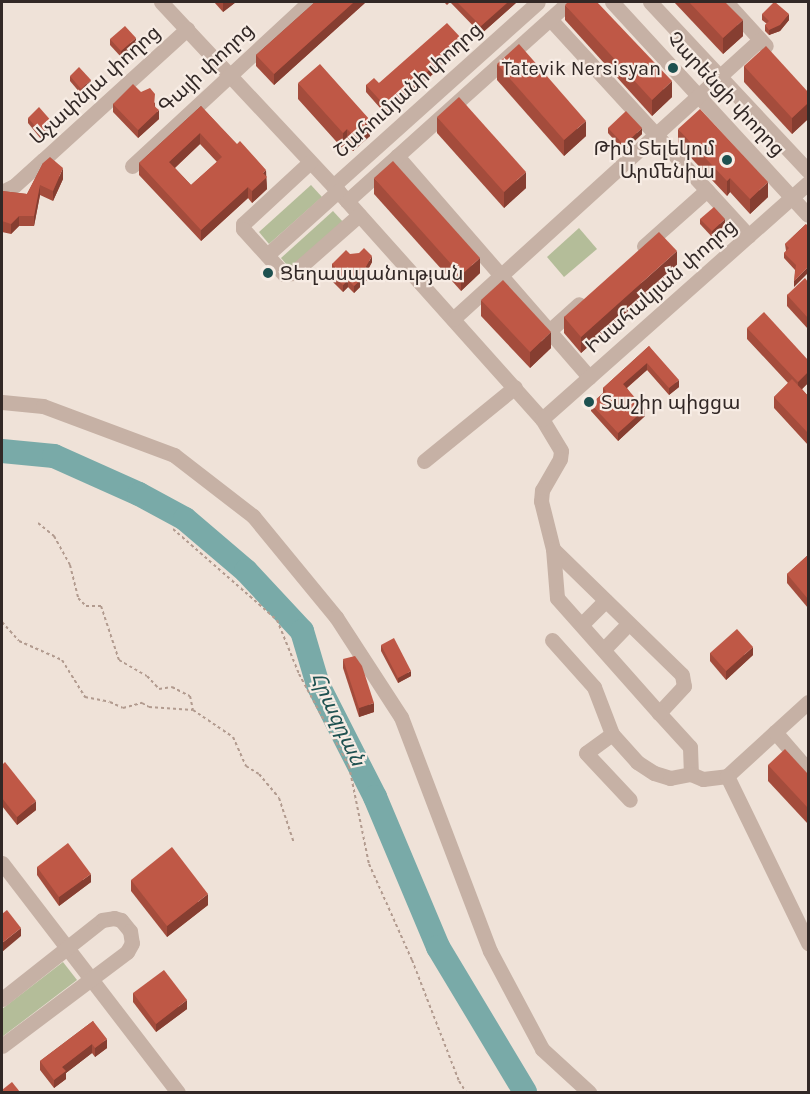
<!DOCTYPE html>
<meta charset="utf-8">
<style>
body{margin:0}
#map{position:relative;width:810px;height:1094px;overflow:hidden;background:#efe2d8;font-family:Karla,"Noto Sans Armenian",sans-serif}
div>[style]{position:absolute}
[style*='--x']{left:calc(var(--x)*1px);top:calc(var(--y)*1px);width:calc(var(--w)*1px);rotate:calc(var(--a)*1deg)}
.green>*{inset:0;background:#b4bd99}
.river>*{height:24px;margin:-12px;padding:0 12px;transform-origin:12px;border-radius:12px;background:#79aaa8}
.path>*{height:2px;margin-top:-1px;transform-origin:0;background:repeating-linear-gradient(90deg,#b29b8f 0 3px,transparent 0 6px)}
.minor>*{height:15px;margin:-7.5px;padding:0 7.5px;transform-origin:7.5px;border-radius:7.5px;background:#c6b1a5}
.wall>*{inset:0;background:#a44c3c}
.shaded-wall>*{inset:0;background:#863e31}
.building>*{inset:0;background:#bf5846}
.dots>*{width:16px;height:16px;translate:-50% -50%;box-sizing:border-box;border:3px solid #f7ece4;border-radius:50%}
span{translate:-50% -50%;white-space:nowrap;text-align:center;line-height:1.15;-webkit-text-stroke:4.5px #f7ece4;paint-order:stroke}
.street-label{font-size:20px;color:#322826}
.poi-label{font-size:20px;color:#322826}
.right{translate:-100% -50%;text-align:right}
.left{translate:0 -50%;text-align:left}
.water-label{font-size:21px;color:#1e5150;font-style:italic}
.frame{position:absolute;inset:0;border:3px solid #322826;pointer-events:none}
</style>
<div id="map">
<div class="green">
<i style="clip-path:polygon(311px 185px,322px 197px,269px 244px,259px 232px)"></i>
<i style="clip-path:polygon(333px 211px,344px 223px,291px 270px,281px 258px)"></i>
<i style="clip-path:polygon(579px 228px,597px 249px,564px 277px,547px 257px)"></i>
<i style="clip-path:polygon(63px 962px,77px 980px,2px 1037px,2px 1009px)"></i>
</div>
<div class="river">
<i style="--x:2;--y:451;--w:52;--a:5.5"></i>
<i style="--x:54;--y:456;--w:93;--a:24.1"></i>
<i style="--x:139;--y:494;--w:52;--a:28.5"></i>
<i style="--x:185;--y:519;--w:80;--a:40.4"></i>
<i style="--x:246;--y:571;--w:82;--a:47"></i>
<i style="--x:302;--y:631;--w:56;--a:73.5"></i>
<i style="--x:318;--y:685;--w:126;--a:63"></i>
<i style="--x:375;--y:797;--w:163;--a:67.2"></i>
<i style="--x:438;--y:947;--w:169;--a:59"></i>
</div>
<div class="path">
<i style="--x:38;--y:523;--w:21;--a:39"></i>
<i style="--x:54;--y:536;--w:33;--a:61"></i>
<i style="--x:70;--y:565;--w:34;--a:76"></i>
<i style="--x:78;--y:598;--w:11;--a:45"></i>
<i style="--x:86;--y:606;--w:15;--a:0"></i>
<i style="--x:101;--y:606;--w:57;--a:71.6"></i>
<i style="--x:119;--y:660;--w:32;--a:30"></i>
<i style="--x:147;--y:676;--w:18;--a:47"></i>
<i style="--x:159;--y:689;--w:13;--a:-9"></i>
<i style="--x:172;--y:687;--w:20;--a:27"></i>
<i style="--x:190;--y:696;--w:14;--a:78"></i>
<i style="--x:173;--y:529;--w:138;--a:41.2"></i>
<i style="--x:277;--y:620;--w:58;--a:67.8"></i>
<i style="--x:299;--y:674;--w:105;--a:61.5"></i>
<i style="--x:349;--y:766;--w:100;--a:78.5"></i>
<i style="--x:369;--y:864;--w:105;--a:65.9"></i>
<i style="--x:412;--y:960;--w:130;--a:68.8"></i>
<i style="--x:459;--y:1081;--w:13;--a:58"></i>
<i style="--x:2;--y:622;--w:25;--a:48"></i>
<i style="--x:19;--y:641;--w:47;--a:23.8"></i>
<i style="--x:62;--y:660;--w:44;--a:58.1"></i>
<i style="--x:85;--y:697;--w:25;--a:11"></i>
<i style="--x:110;--y:702;--w:14;--a:25"></i>
<i style="--x:123;--y:708;--w:20;--a:-15"></i>
<i style="--x:142;--y:703;--w:8;--a:30"></i>
<i style="--x:149;--y:707;--w:44;--a:3.9"></i>
<i style="--x:193;--y:710;--w:48;--a:34"></i>
<i style="--x:233;--y:737;--w:32;--a:66"></i>
<i style="--x:246;--y:766;--w:15;--a:32"></i>
<i style="--x:259;--y:774;--w:31;--a:50"></i>
<i style="--x:279;--y:798;--w:47;--a:71.6"></i>
</div>
<div class="minor">
<i style="--x:161;--y:2;--w:272;--a:46.9"></i>
<i style="--x:347;--y:201;--w:292;--a:48.2"></i>
<i style="--x:542;--y:419;--w:37;--a:59"></i>
<i style="--x:561;--y:451;--w:8;--a:97"></i>
<i style="--x:560;--y:459;--w:36;--a:120"></i>
<i style="--x:542;--y:490;--w:11;--a:95"></i>
<i style="--x:541;--y:501;--w:49;--a:76"></i>
<i style="--x:553;--y:549;--w:180;--a:44.3"></i>
<i style="--x:682;--y:675;--w:11;--a:80"></i>
<i style="--x:684;--y:686;--w:37;--a:133"></i>
<i style="--x:659;--y:713;--w:46;--a:47.6"></i>
<i style="--x:690;--y:747;--w:27;--a:88"></i>
<i style="--x:691;--y:774;--w:13;--a:23"></i>
<i style="--x:703;--y:779;--w:24;--a:-7"></i>
<i style="--x:612;--y:2;--w:289;--a:47.4"></i>
<i style="--x:650;--y:2;--w:231;--a:46.9"></i>
<i style="--x:726;--y:2;--w:59;--a:47.7"></i>
<i style="--x:550;--y:19;--w:294;--a:47.5"></i>
<i style="--x:397;--y:156;--w:293;--a:49"></i>
<i style="--x:310;--y:162;--w:91;--a:137.2"></i>
<i style="--x:243;--y:224;--w:5;--a:90"></i>
<i style="--x:243;--y:229;--w:61;--a:47.7"></i>
<i style="--x:284;--y:274;--w:9;--a:-6"></i>
<i style="--x:293;--y:273;--w:88;--a:-41.3"></i>
<i style="--x:132;--y:166;--w:241;--a:-42.8"></i>
<i style="--x:333;--y:186;--w:275;--a:-41.9"></i>
<i style="--x:2;--y:192;--w:13;--a:-27"></i>
<i style="--x:14;--y:186;--w:39;--a:-42"></i>
<i style="--x:43;--y:160;--w:195;--a:-42.3"></i>
<i style="--x:347;--y:201;--w:298;--a:-41.9"></i>
<i style="--x:644;--y:246;--w:84;--a:-41.6"></i>
<i style="--x:267;--y:255;--w:96;--a:-42"></i>
<i style="--x:453;--y:319;--w:415;--a:-42.3"></i>
<i style="--x:549;--y:331;--w:40;--a:-42"></i>
<i style="--x:2;--y:402;--w:41;--a:5.6"></i>
<i style="--x:43;--y:406;--w:140;--a:20.5"></i>
<i style="--x:174;--y:455;--w:100;--a:37.7"></i>
<i style="--x:253;--y:516;--w:131;--a:50.6"></i>
<i style="--x:336;--y:617;--w:119;--a:57"></i>
<i style="--x:401;--y:717;--w:250;--a:69.2"></i>
<i style="--x:490;--y:951;--w:111;--a:62"></i>
<i style="--x:542;--y:1049;--w:64;--a:42.5"></i>
<i style="--x:542;--y:419;--w:356;--a:-41.6"></i>
<i style="--x:424;--y:461;--w:117;--a:-39.1"></i>
<i style="--x:553;--y:549;--w:49;--a:85.3"></i>
<i style="--x:557;--y:598;--w:154;--a:48.4"></i>
<i style="--x:582;--y:624;--w:33;--a:-45"></i>
<i style="--x:552;--y:640;--w:63;--a:48.2"></i>
<i style="--x:594;--y:687;--w:50;--a:69"></i>
<i style="--x:612;--y:734;--w:38;--a:48"></i>
<i style="--x:637;--y:762;--w:20;--a:33"></i>
<i style="--x:654;--y:773;--w:17;--a:17"></i>
<i style="--x:670;--y:778;--w:21;--a:-11"></i>
<i style="--x:604;--y:649;--w:35;--a:-46"></i>
<i style="--x:808;--y:702;--w:110;--a:137.6"></i>
<i style="--x:727;--y:776;--w:186;--a:64.1"></i>
<i style="--x:775;--y:732;--w:50;--a:49"></i>
<i style="--x:612;--y:734;--w:32;--a:144"></i>
<i style="--x:586;--y:753;--w:64;--a:46.9"></i>
<i style="--x:2;--y:863;--w:289;--a:52.5"></i>
<i style="--x:2;--y:999;--w:127;--a:-38.3"></i>
<i style="--x:102;--y:920;--w:12;--a:-9"></i>
<i style="--x:114;--y:918;--w:7;--a:16"></i>
<i style="--x:121;--y:920;--w:14;--a:51"></i>
<i style="--x:130;--y:931;--w:12;--a:81"></i>
<i style="--x:132;--y:943;--w:10;--a:119"></i>
<i style="--x:127;--y:952;--w:156;--a:143.1"></i>
</div>
<div class="wall">
<i style="clip-path:polygon(214px 2px,236px 2px,223px 12px)"></i>
<i style="clip-path:polygon(315px 2px,366px 2px,274px 85px,256px 66px,256px 55px)"></i>
<i style="clip-path:polygon(444px 2px,517px 2px,481px 34px,450px 2px,447px 5px)"></i>
<i style="clip-path:polygon(674px 2px,725px 2px,743px 36px,723px 54px)"></i>
<i style="clip-path:polygon(565px 5px,672px 97px,652px 116px,565px 20px)"></i>
<i style="clip-path:polygon(762px 14px,789px 20px,780px 31px,769px 35px,765px 31px,765px 25px,767px 24px,762px 20px)"></i>
<i style="clip-path:polygon(110px 39px,136px 44px,121px 57px,110px 45px)"></i>
<i style="clip-path:polygon(462px 46px,388px 117px,366px 92px,366px 85px,379px 83px)"></i>
<i style="clip-path:polygon(497px 64px,586px 136px,564px 156px,497px 80px)"></i>
<i style="clip-path:polygon(744px 66px,808px 92px,808px 119px,792px 134px,744px 82px)"></i>
<i style="clip-path:polygon(70px 76px,91px 86px,81px 94px,70px 81px)"></i>
<i style="clip-path:polygon(298px 83px,370px 136px,353px 151px,347px 145px,343px 149px,298px 99px)"></i>
<i style="clip-path:polygon(141px 92px,155px 103px,155px 106px,159px 119px,138px 138px,113px 112px,113px 104px)"></i>
<i style="clip-path:polygon(evenodd,201px 106px,266px 177px,267px 189px,252px 203px,248px 198px,201px 241px,139px 175px,139px 163px,201px 106px,200px 144px,217px 162px,191px 185px,175px 168px,200px 144px)"></i>
<i style="clip-path:polygon(437px 117px,526px 188px,504px 208px,437px 133px)"></i>
<i style="clip-path:polygon(28px 118px,53px 129px,41px 139px,28px 123px)"></i>
<i style="clip-path:polygon(608px 128px,642px 134px,624px 151px,608px 133px)"></i>
<i style="clip-path:polygon(678px 129px,768px 197px,750px 214px,730px 192px,727px 196px,678px 144px)"></i>
<i style="clip-path:polygon(43px 163px,63px 179px,53px 201px,40px 195px,34px 226px,19px 226px,11px 234px,2px 232px,2px 191px,27px 194px)"></i>
<i style="clip-path:polygon(374px 178px,480px 273px,461px 291px,374px 194px)"></i>
<i style="clip-path:polygon(700px 219px,725px 225px,712px 237px,700px 224px)"></i>
<i style="clip-path:polygon(806px 224px,794px 287px,795px 270px,784px 258px,784px 253px,786px 251px,785px 244px)"></i>
<i style="clip-path:polygon(350px 254px,372px 262px,367px 272px,368px 279px,354px 293px,348px 287px,343px 292px,333px 282px,333px 275px,335px 273px,332px 271px,332px 264px)"></i>
<i style="clip-path:polygon(677px 267px,581px 353px,564px 333px,564px 317px)"></i>
<i style="clip-path:polygon(808px 282px,808px 329px,787px 306px,787px 295px)"></i>
<i style="clip-path:polygon(481px 300px,551px 348px,530px 368px,481px 316px)"></i>
<i style="clip-path:polygon(747px 328px,808px 360px,808px 383px,802px 389px,808px 396px,808px 445px,774px 408px,774px 397px,788px 383px,747px 339px)"></i>
<i style="clip-path:polygon(649px 346px,679px 387px,669px 395px,647px 370px,627px 388px,645px 416px,618px 441px,591px 411px,591px 404px,603px 393px,603px 388px)"></i>
<i style="clip-path:polygon(808px 555px,808px 608px,787px 583px,787px 574px)"></i>
<i style="clip-path:polygon(381px 645px,411px 676px,398px 683px,381px 651px)"></i>
<i style="clip-path:polygon(710px 653px,753px 655px,726px 680px,710px 661px)"></i>
<i style="clip-path:polygon(343px 659px,374px 712px,359px 717px,343px 668px)"></i>
<i style="clip-path:polygon(2px 765px,36px 810px,17px 825px,2px 806px)"></i>
<i style="clip-path:polygon(768px 765px,808px 774px,808px 824px,768px 781px)"></i>
<i style="clip-path:polygon(37px 867px,91px 882px,59px 906px,37px 875px)"></i>
<i style="clip-path:polygon(131px 880px,208px 905px,167px 937px,131px 891px)"></i>
<i style="clip-path:polygon(133px 993px,187px 1009px,156px 1032px,133px 1002px)"></i>
<i style="clip-path:polygon(93px 1021px,107px 1048px,95px 1057px,92px 1053px,66px 1073px,66px 1079px,54px 1088px,40px 1070px,40px 1061px)"></i>
</div>
<div class="shaded-wall">
<i style="clip-path:polygon(223px 2px,236px 2px,223px 12px)"></i>
<i style="clip-path:polygon(354px 2px,366px 2px,274px 85px,274px 74px)"></i>
<i style="clip-path:polygon(508px 2px,517px 2px,481px 34px,481px 26px)"></i>
<i style="clip-path:polygon(789px 14px,789px 20px,780px 31px,769px 35px,769px 30px)"></i>
<i style="clip-path:polygon(743px 20px,743px 36px,723px 54px,723px 38px)"></i>
<i style="clip-path:polygon(136px 38px,136px 44px,121px 57px,121px 51px)"></i>
<i style="clip-path:polygon(462px 39px,462px 46px,388px 117px,388px 109px)"></i>
<i style="clip-path:polygon(91px 80px,91px 86px,81px 94px,81px 89px)"></i>
<i style="clip-path:polygon(672px 81px,672px 97px,652px 116px,652px 100px)"></i>
<i style="clip-path:polygon(808px 103px,808px 119px,792px 134px,792px 118px)"></i>
<i style="clip-path:polygon(159px 110px,159px 119px,138px 138px,138px 130px)"></i>
<i style="clip-path:polygon(370px 120px,370px 136px,353px 151px,353px 135px)"></i>
<i style="clip-path:polygon(586px 121px,586px 136px,564px 156px,564px 140px)"></i>
<i style="clip-path:polygon(53px 123px,53px 129px,41px 139px,41px 133px)"></i>
<i style="clip-path:polygon(642px 128px,642px 134px,624px 151px,624px 145px)"></i>
<i style="clip-path:polygon(347px 129px,347px 145px,343px 149px,343px 133px)"></i>
<i style="clip-path:polygon(200px 133px,200px 144px,169px 173px,169px 162px)"></i>
<i style="clip-path:polygon(63px 168px,63px 179px,53px 201px,53px 191px)"></i>
<i style="clip-path:polygon(266px 170px,267px 189px,252px 203px,252px 191px,263px 173px)"></i>
<i style="clip-path:polygon(526px 172px,526px 188px,504px 208px,504px 192px)"></i>
<i style="clip-path:polygon(730px 178px,730px 192px,727px 196px,727px 181px)"></i>
<i style="clip-path:polygon(768px 182px,768px 197px,750px 214px,750px 199px)"></i>
<i style="clip-path:polygon(40px 185px,40px 195px,34px 226px,34px 216px)"></i>
<i style="clip-path:polygon(248px 187px,248px 198px,201px 241px,201px 230px)"></i>
<i style="clip-path:polygon(19px 216px,19px 226px,11px 234px,11px 224px)"></i>
<i style="clip-path:polygon(725px 219px,725px 225px,712px 237px,712px 231px)"></i>
<i style="clip-path:polygon(677px 251px,677px 267px,581px 353px,581px 337px)"></i>
<i style="clip-path:polygon(372px 256px,372px 262px,364px 276px,364px 270px)"></i>
<i style="clip-path:polygon(480px 258px,480px 273px,461px 291px,461px 275px)"></i>
<i style="clip-path:polygon(808px 267px,808px 273px,794px 287px,794px 281px)"></i>
<i style="clip-path:polygon(368px 273px,368px 279px,354px 293px,354px 286px)"></i>
<i style="clip-path:polygon(348px 280px,348px 287px,343px 292px,343px 285px)"></i>
<i style="clip-path:polygon(551px 332px,551px 348px,530px 368px,530px 352px)"></i>
<i style="clip-path:polygon(647px 363px,647px 370px,623px 391px,623px 384px)"></i>
<i style="clip-path:polygon(808px 372px,808px 383px,798px 393px,798px 382px)"></i>
<i style="clip-path:polygon(679px 380px,679px 387px,669px 395px,669px 388px)"></i>
<i style="clip-path:polygon(645px 409px,645px 416px,618px 441px,618px 433px)"></i>
<i style="clip-path:polygon(753px 647px,753px 655px,726px 680px,726px 671px)"></i>
<i style="clip-path:polygon(411px 671px,411px 676px,398px 683px,398px 678px)"></i>
<i style="clip-path:polygon(374px 703px,374px 712px,359px 717px,359px 708px)"></i>
<i style="clip-path:polygon(36px 801px,36px 810px,17px 825px,17px 817px)"></i>
<i style="clip-path:polygon(91px 874px,91px 882px,59px 906px,59px 897px)"></i>
<i style="clip-path:polygon(208px 894px,208px 905px,167px 937px,167px 926px)"></i>
<i style="clip-path:polygon(21px 928px,21px 936px,2px 952px,2px 943px)"></i>
<i style="clip-path:polygon(187px 1000px,187px 1009px,156px 1032px,156px 1024px)"></i>
<i style="clip-path:polygon(107px 1039px,107px 1048px,95px 1057px,95px 1048px)"></i>
<i style="clip-path:polygon(92px 1044px,92px 1053px,66px 1073px,66px 1079px,54px 1088px,54px 1080px,62px 1067px)"></i>
</div>
<div class="building">
<i style="clip-path:polygon(315px 2px,354px 2px,274px 74px,256px 55px)"></i>
<i style="clip-path:polygon(457px 2px,508px 2px,481px 26px)"></i>
<i style="clip-path:polygon(568px 2px,597px 2px,672px 81px,652px 100px,565px 5px)"></i>
<i style="clip-path:polygon(689px 2px,725px 2px,743px 20px,723px 38px)"></i>
<i style="clip-path:polygon(774px 2px,775px 2px,789px 14px,780px 25px,769px 30px,765px 25px,769px 21px,762px 14px)"></i>
<i style="clip-path:polygon(447px 23px,462px 39px,388px 109px,366px 85px,374px 78px,379px 83px)"></i>
<i style="clip-path:polygon(125px 26px,136px 38px,121px 51px,110px 39px)"></i>
<i style="clip-path:polygon(519px 44px,586px 121px,564px 140px,497px 64px)"></i>
<i style="clip-path:polygon(766px 46px,808px 92px,808px 103px,792px 118px,744px 66px)"></i>
<i style="clip-path:polygon(320px 64px,370px 120px,353px 135px,347px 129px,343px 133px,298px 83px)"></i>
<i style="clip-path:polygon(79px 67px,91px 80px,81px 89px,70px 76px)"></i>
<i style="clip-path:polygon(133px 84px,141px 92px,150px 88px,155px 94px,154px 106px,159px 110px,138px 130px,113px 104px)"></i>
<i style="clip-path:polygon(459px 97px,526px 172px,504px 192px,437px 117px)"></i>
<i style="clip-path:polygon(evenodd,201px 106px,237px 144px,240px 141px,266px 170px,263px 173px,267px 177px,252px 191px,248px 187px,201px 230px,139px 163px,201px 106px,200px 133px,222px 157px,191px 185px,169px 162px,200px 133px)"></i>
<i style="clip-path:polygon(39px 107px,53px 123px,41px 133px,28px 118px)"></i>
<i style="clip-path:polygon(700px 109px,768px 182px,750px 199px,730px 178px,727px 181px,678px 129px)"></i>
<i style="clip-path:polygon(626px 111px,642px 128px,624px 145px,608px 128px)"></i>
<i style="clip-path:polygon(50px 157px,63px 168px,53px 191px,40px 185px,34px 216px,19px 216px,11px 224px,2px 221px,2px 191px,27px 194px,43px 163px)"></i>
<i style="clip-path:polygon(393px 161px,480px 258px,461px 275px,374px 178px)"></i>
<i style="clip-path:polygon(714px 207px,725px 219px,712px 231px,700px 219px)"></i>
<i style="clip-path:polygon(806px 224px,808px 226px,808px 267px,794px 281px,796px 265px,784px 253px,789px 248px,785px 244px)"></i>
<i style="clip-path:polygon(659px 232px,677px 251px,581px 337px,564px 317px)"></i>
<i style="clip-path:polygon(364px 248px,372px 256px,364px 270px,368px 273px,354px 286px,348px 280px,343px 285px,333px 275px,338px 270px,332px 264px,346px 250px,350px 254px,359px 253px)"></i>
<i style="clip-path:polygon(805px 278px,808px 282px,808px 318px,787px 295px)"></i>
<i style="clip-path:polygon(503px 280px,551px 332px,530px 352px,481px 300px)"></i>
<i style="clip-path:polygon(764px 312px,808px 360px,808px 372px,798px 382px,747px 328px)"></i>
<i style="clip-path:polygon(649px 346px,679px 380px,669px 388px,647px 363px,623px 384px,645px 409px,618px 433px,591px 404px,606px 391px,603px 388px)"></i>
<i style="clip-path:polygon(792px 379px,808px 396px,808px 433px,774px 397px)"></i>
<i style="clip-path:polygon(808px 555px,808px 599px,787px 574px)"></i>
<i style="clip-path:polygon(737px 629px,753px 647px,726px 671px,710px 653px)"></i>
<i style="clip-path:polygon(394px 638px,411px 671px,398px 678px,381px 645px)"></i>
<i style="clip-path:polygon(355px 656px,362px 666px,374px 703px,359px 708px,343px 659px)"></i>
<i style="clip-path:polygon(785px 749px,808px 774px,808px 808px,768px 765px)"></i>
<i style="clip-path:polygon(5px 762px,36px 801px,17px 817px,2px 798px,2px 765px)"></i>
<i style="clip-path:polygon(68px 843px,91px 874px,59px 897px,37px 867px)"></i>
<i style="clip-path:polygon(172px 847px,208px 894px,167px 926px,131px 880px)"></i>
<i style="clip-path:polygon(7px 910px,21px 928px,2px 943px,2px 914px)"></i>
<i style="clip-path:polygon(164px 970px,187px 1000px,156px 1024px,133px 993px)"></i>
<i style="clip-path:polygon(93px 1021px,107px 1039px,95px 1048px,92px 1044px,62px 1067px,66px 1071px,54px 1080px,40px 1061px)"></i>
<i style="clip-path:polygon(12px 1082px,20px 1092px,2px 1092px,2px 1090px)"></i>
</div>
<div class="dots">
<i style="left:673px;top:68px;background:#1e5150"></i>
<i style="left:727px;top:160px;background:#1e5150"></i>
<i style="left:268px;top:273px;background:#1e5150"></i>
<i style="left:589px;top:402px;background:#1e5150"></i>
</div>
<div class="street-label">
<span style="left:206px;top:68px;rotate:-43deg">Գայի փողոց</span>
<span style="left:95px;top:85px;rotate:-42deg">Աչափնյա փողոց</span>
<span style="left:408px;top:90px;rotate:-42deg">Շահումյանի փողոց</span>
<span style="left:726px;top:94px;rotate:47deg">Չարենցի փողոց</span>
<span style="left:661px;top:286px;rotate:-41deg">Իսահակյան փողոց</span>
</div>
<div class="poi-label">
<span class="right" style="left:661px;top:68px">Tatevik Nersisyan</span>
<span class="right" style="left:715px;top:160px">Թիմ Տելեկոմ<br>Արմենիա</span>
<span class="left" style="left:280px;top:273px">Ցեղասպանության</span>
<span class="left" style="left:601px;top:402px">Տաշիր պիցցա</span>
</div>
<div class="water-label">
<span style="left:338px;top:719px;rotate:65deg">Հրազդան</span>
</div>
<div class="frame"></div>
</div>
